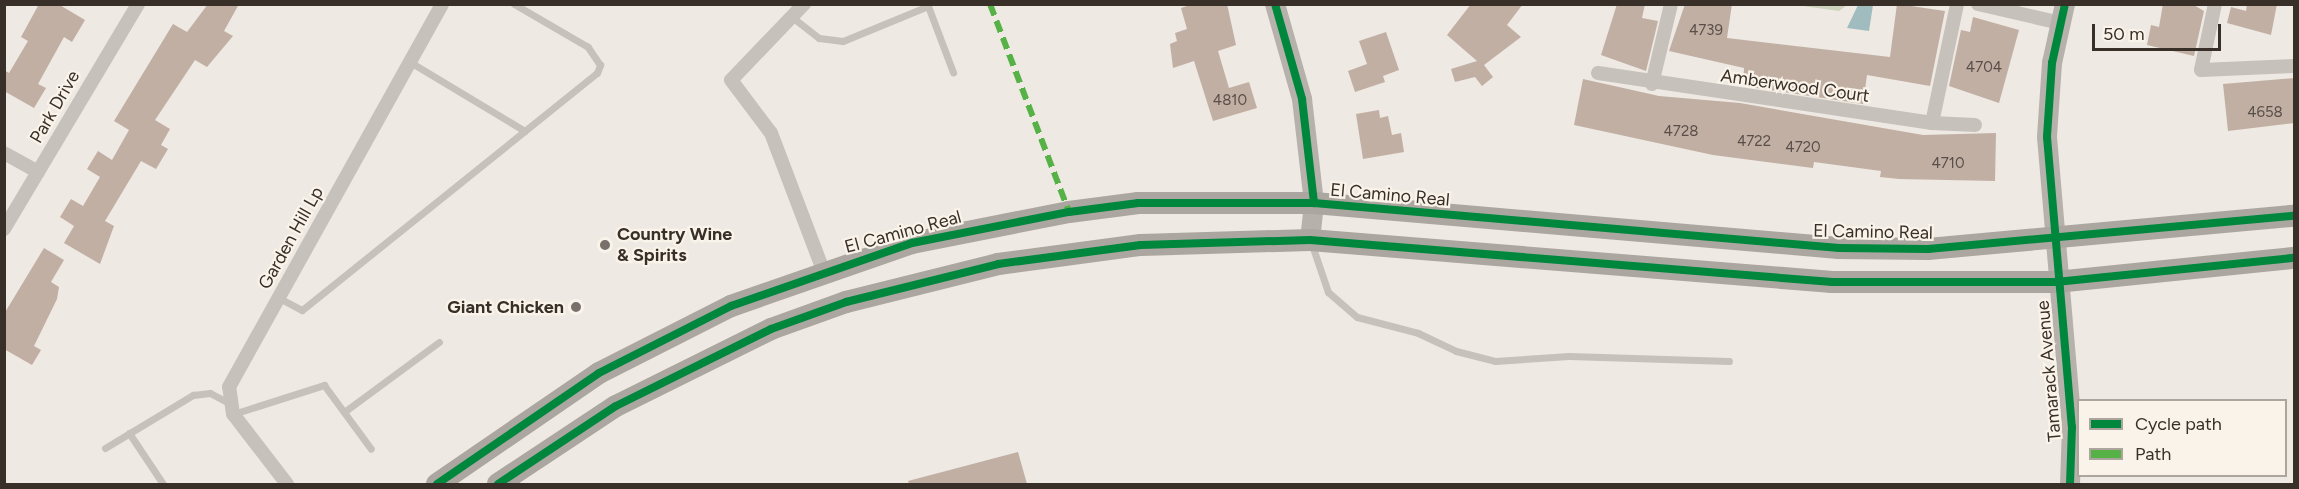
<!DOCTYPE html>
<style>
body{margin:0}
#map{position:relative;width:2299px;height:489px;overflow:hidden;background:#eee9e2;font-family:Figtree,sans-serif}
div>[style]{position:absolute}
[style*='--x']{left:calc(var(--x)*1px);top:calc(var(--y)*1px);width:calc(var(--w)*1px);rotate:calc(var(--a)*1deg)}
.green>*{inset:0;background:#ced3bd}
.water>*{inset:0;background:#a0bcbe}
.building>*{inset:0;background:#c1afa4}
.lane>*{height:7px;margin:-3.5px;padding:0 3.5px;transform-origin:3.5px;border-radius:3.5px;background:#c7c1bb}
.street>*{height:14px;margin:-7px;padding:0 7px;transform-origin:7px;border-radius:7px;background:#c7c1bb}
.secondary>*{height:20px;margin:-10px;padding:0 10px;transform-origin:10px;border-radius:10px;background:#b7b1ac}
.primary>*{height:22px;margin:-11px;padding:0 11px;transform-origin:11px;border-radius:11px;background:#aca6a0}
.quiet>*{height:6px;margin-top:-3px;transform-origin:0;background:repeating-linear-gradient(90deg,#56b246 0 12px,transparent 0 18px)}
.cycleway>*{height:8px;margin:-4px;padding:0 4px;transform-origin:4px;border-radius:4px;background:#00873e}
.dots>*{width:16px;height:16px;translate:-50% -50%;box-sizing:border-box;border:3px solid #f9f3ea;border-radius:50%}
span{translate:-50% -50%;white-space:nowrap;text-align:center;line-height:1.15;-webkit-text-stroke:4.5px #f9f3ea;paint-order:stroke}
.number-label{font-size:15px;color:#5a4f48}
.number-label span{-webkit-text-stroke-width:0}
.street-label{font-size:18px;color:#382f29}
.poi-label{font-size:18px;color:#382f29;font-weight:700}
.left{translate:0 -50%;text-align:left}
.right{translate:-100% -50%;text-align:right}
.frame{position:absolute;inset:0;border:6px solid #382f29;pointer-events:none}
.legend{position:absolute;left:2077px;top:399px;width:210px;height:78px;box-sizing:border-box;background:#f9f3ea;border:2px solid #aca59d;margin:0;padding:8px 10px;list-style:none;font-size:18px;color:#382f29}
.legend li{display:flex;align-items:center;gap:12px;height:30px}
.legend b{width:30px;border:2px solid #aca59d}
.scale{position:absolute;left:2092px;top:24px;width:129px;height:27px;box-sizing:border-box;border:3px solid #382f29;border-top:0;padding-left:8px;font-size:18px;line-height:21px;white-space:nowrap;color:#382f29;-webkit-text-stroke:4px #f9f3ea;paint-order:stroke}
</style>
<div id="map">
<div class="green">
<i style="clip-path:polygon(1796px 5px,1847px 5px,1839px 11px)"></i>
</div>
<div class="water">
<i style="clip-path:polygon(1858px 5px,1873px 5px,1869px 31px,1847px 28px)"></i>
</div>
<div class="building">
<i style="clip-path:polygon(39px 4px,58px 4px,85px 20px,72px 42px,64px 37px,38px 84px,46px 88px,34px 108px,4px 91px,4px 70px,9px 73px,28px 41px,21px 37px)"></i>
<i style="clip-path:polygon(208px 4px,239px 4px,224px 31px,233px 36px,207px 67px,195px 60px,155px 120px,170px 129px,161px 145px,168px 149px,156px 169px,141px 161px,105px 221px,114px 226px,100px 264px,64px 243px,74px 226px,60px 217px,71px 199px,83px 206px,100px 177px,87px 169px,98px 151px,112px 160px,129px 130px,114px 121px,173px 24px,187px 32px)"></i>
<i style="clip-path:polygon(1193px 4px,1227px 4px,1236px 45px,1218px 51px,1229px 88px,1249px 82px,1257px 108px,1213px 121px,1194px 61px,1173px 68px,1170px 44px,1177px 41px,1175px 33px,1187px 29px,1181px 8px)"></i>
<i style="clip-path:polygon(1471px 4px,1523px 4px,1507px 25px,1521px 37px,1484px 65px,1493px 77px,1482px 86px,1475px 77px,1455px 82px,1451px 69px,1477px 61px,1447px 35px)"></i>
<i style="clip-path:polygon(1617px 4px,1645px 4px,1642px 18px,1658px 21px,1646px 71px,1601px 55px)"></i>
<i style="clip-path:polygon(1685px 4px,1732px 4px,1727px 38px,1890px 57px,1897px 4px,1945px 11px,1930px 86px,1867px 75px,1863px 104px,1743px 86px,1744px 68px,1669px 51px)"></i>
<i style="clip-path:polygon(2163px 4px,2192px 4px,2204px 11px,2194px 56px,2147px 45px,2151px 25px,2159px 27px)"></i>
<i style="clip-path:polygon(2247px 4px,2277px 4px,2271px 35px,2227px 23px,2231px 7px,2246px 11px)"></i>
<i style="clip-path:polygon(1973px 17px,2019px 30px,1999px 103px,1949px 86px,1961px 30px,1970px 32px)"></i>
<i style="clip-path:polygon(1386px 32px,1399px 70px,1383px 76px,1385px 82px,1355px 92px,1348px 71px,1367px 64px,1359px 41px)"></i>
<i style="clip-path:polygon(2295px 78px,2295px 123px,2228px 131px,2223px 84px)"></i>
<i style="clip-path:polygon(1583px 79px,1659px 96px,1740px 103px,1923px 135px,1996px 133px,1995px 181px,1899px 179px,1880px 177px,1881px 171px,1814px 162px,1813px 168px,1713px 155px,1574px 125px)"></i>
<i style="clip-path:polygon(1379px 110px,1380px 118px,1388px 116px,1392px 135px,1401px 133px,1404px 152px,1363px 159px,1356px 114px)"></i>
<i style="clip-path:polygon(44px 248px,64px 260px,51px 282px,59px 287px,57px 299px,34px 346px,41px 350px,32px 365px,4px 349px,4px 314px)"></i>
<i style="clip-path:polygon(1018px 452px,1027px 484px,909px 484px,908px 481px)"></i>
</div>
<div class="lane">
<i style="--x:792;--y:17;--w:34;--a:38"></i>
<i style="--x:819;--y:38;--w:24;--a:7"></i>
<i style="--x:843;--y:41;--w:92;--a:-22.4"></i>
<i style="--x:928;--y:6;--w:71;--a:69.3"></i>
<i style="--x:410;--y:62;--w:134;--a:31"></i>
<i style="--x:1312;--y:245;--w:50;--a:71.2"></i>
<i style="--x:1328;--y:292;--w:38;--a:41"></i>
<i style="--x:1357;--y:317;--w:63;--a:14.7"></i>
<i style="--x:1418;--y:333;--w:42;--a:25.3"></i>
<i style="--x:1456;--y:351;--w:40;--a:14.4"></i>
<i style="--x:1495;--y:361;--w:74;--a:-3.9"></i>
<i style="--x:1569;--y:356;--w:160;--a:1.8"></i>
<i style="--x:279;--y:298;--w:26;--a:28"></i>
<i style="--x:302;--y:310;--w:378;--a:-38.8"></i>
<i style="--x:597;--y:73;--w:9;--a:-69"></i>
<i style="--x:600;--y:65;--w:22;--a:-124"></i>
<i style="--x:588;--y:47;--w:86;--a:-149.8"></i>
<i style="--x:344;--y:412;--w:118;--a:-36.4"></i>
<i style="--x:233;--y:414;--w:96;--a:-17.7"></i>
<i style="--x:324;--y:385;--w:79;--a:53.7"></i>
<i style="--x:129;--y:433;--w:61;--a:56.3"></i>
<i style="--x:105;--y:448;--w:103;--a:-31.1"></i>
<i style="--x:193;--y:395;--w:17;--a:-7"></i>
<i style="--x:210;--y:393;--w:19;--a:28"></i>
</div>
<div class="street">
<i style="--x:804;--y:4;--w:105;--a:133.8"></i>
<i style="--x:731;--y:80;--w:66;--a:53"></i>
<i style="--x:771;--y:133;--w:147;--a:69.2"></i>
<i style="--x:1978;--y:4;--w:84;--a:13"></i>
<i style="--x:2215;--y:4;--w:67;--a:102"></i>
<i style="--x:2201;--y:70;--w:93;--a:-2.5"></i>
<i style="--x:1598;--y:73;--w:338;--a:8.5"></i>
<i style="--x:1932;--y:123;--w:43;--a:2.7"></i>
<i style="--x:1652;--y:84;--w:82;--a:-76.6"></i>
<i style="--x:1932;--y:123;--w:122;--a:-78.1"></i>
<i style="--x:4;--y:153;--w:39;--a:29"></i>
<i style="--x:4;--y:229;--w:262;--a:-59.2"></i>
<i style="--x:287;--y:484;--w:88;--a:-127.6"></i>
<i style="--x:233;--y:414;--w:27;--a:-98"></i>
<i style="--x:229;--y:387;--w:438;--a:-60.9"></i>
</div>
<div class="secondary">
<i style="--x:1275;--y:4;--w:99;--a:74.1"></i>
<i style="--x:1302;--y:99;--w:105;--a:83.4"></i>
<i style="--x:1314;--y:203;--w:37;--a:96"></i>
<i style="--x:2065;--y:4;--w:60;--a:102.4"></i>
<i style="--x:2052;--y:63;--w:74;--a:93.9"></i>
<i style="--x:2047;--y:137;--w:291;--a:85.1"></i>
<i style="--x:2072;--y:427;--w:57;--a:92"></i>
</div>
<div class="primary">
<i style="--x:437;--y:484;--w:196;--a:-34.4"></i>
<i style="--x:599;--y:373;--w:148;--a:-26.9"></i>
<i style="--x:731;--y:306;--w:192;--a:-19.2"></i>
<i style="--x:912;--y:243;--w:160;--a:-11.2"></i>
<i style="--x:1069;--y:212;--w:70;--a:-7.4"></i>
<i style="--x:1138;--y:203;--w:176;--a:0"></i>
<i style="--x:1314;--y:203;--w:527;--a:4.9"></i>
<i style="--x:1839;--y:248;--w:89;--a:0.6"></i>
<i style="--x:1928;--y:249;--w:367;--a:-5.2"></i>
<i style="--x:498;--y:484;--w:141;--a:-33.5"></i>
<i style="--x:616;--y:406;--w:173;--a:-26.4"></i>
<i style="--x:771;--y:329;--w:80;--a:-19.8"></i>
<i style="--x:846;--y:302;--w:157;--a:-14"></i>
<i style="--x:998;--y:264;--w:144;--a:-7.6"></i>
<i style="--x:1141;--y:245;--w:169;--a:-1.7"></i>
<i style="--x:1310;--y:240;--w:524;--a:4.6"></i>
<i style="--x:1832;--y:282;--w:224;--a:0"></i>
<i style="--x:2056;--y:282;--w:239;--a:-5.8"></i>
</div>
<div class="quiet">
<i style="--x:990;--y:4;--w:222;--a:69.2"></i>
</div>
<div class="cycleway">
<i style="--x:1275;--y:4;--w:99;--a:74.1"></i>
<i style="--x:1302;--y:99;--w:105;--a:83.4"></i>
<i style="--x:2065;--y:4;--w:60;--a:102.4"></i>
<i style="--x:2052;--y:63;--w:74;--a:93.9"></i>
<i style="--x:2047;--y:137;--w:291;--a:85.1"></i>
<i style="--x:2072;--y:427;--w:57;--a:92"></i>
<i style="--x:437;--y:484;--w:196;--a:-34.4"></i>
<i style="--x:599;--y:373;--w:148;--a:-26.9"></i>
<i style="--x:731;--y:306;--w:192;--a:-19.2"></i>
<i style="--x:912;--y:243;--w:160;--a:-11.2"></i>
<i style="--x:1069;--y:212;--w:70;--a:-7.4"></i>
<i style="--x:1138;--y:203;--w:176;--a:0"></i>
<i style="--x:1314;--y:203;--w:527;--a:4.9"></i>
<i style="--x:1839;--y:248;--w:89;--a:0.6"></i>
<i style="--x:1928;--y:249;--w:367;--a:-5.2"></i>
<i style="--x:498;--y:484;--w:141;--a:-33.5"></i>
<i style="--x:616;--y:406;--w:173;--a:-26.4"></i>
<i style="--x:771;--y:329;--w:80;--a:-19.8"></i>
<i style="--x:846;--y:302;--w:157;--a:-14"></i>
<i style="--x:998;--y:264;--w:144;--a:-7.6"></i>
<i style="--x:1141;--y:245;--w:169;--a:-1.7"></i>
<i style="--x:1310;--y:240;--w:524;--a:4.6"></i>
<i style="--x:1832;--y:282;--w:224;--a:0"></i>
<i style="--x:2056;--y:282;--w:239;--a:-5.8"></i>
</div>
<div class="dots">
<i style="left:605px;top:245px;background:#78706a"></i>
<i style="left:576px;top:307px;background:#78706a"></i>
</div>
<div class="number-label">
<span style="left:1706px;top:31px">4739</span>
<span style="left:1984px;top:68px">4704</span>
<span style="left:1230px;top:101px">4810</span>
<span style="left:2265px;top:113px">4658</span>
<span style="left:1681px;top:132px">4728</span>
<span style="left:1754px;top:142px">4722</span>
<span style="left:1803px;top:148px">4720</span>
<span style="left:1948px;top:164px">4710</span>
</div>
<div class="street-label">
<span style="left:1795px;top:86px;rotate:8deg">Amberwood Court</span>
<span style="left:55px;top:107px;rotate:-60deg">Park Drive</span>
<span style="left:1390px;top:195px;rotate:5deg">El Camino Real</span>
<span style="left:903px;top:232px;rotate:-15deg">El Camino Real</span>
<span style="left:1873px;top:232px;rotate:1deg">El Camino Real</span>
<span style="left:291px;top:238px;rotate:-61deg">Garden Hill Lp</span>
<span style="left:2049px;top:371px;rotate:-95deg">Tamarack Avenue</span>
</div>
<div class="poi-label">
<span class="left" style="left:617px;top:245px">Country Wine<br>&amp; Spirits</span>
<span class="right" style="left:564px;top:307px">Giant Chicken</span>
</div>
<div class="frame"></div>
<ul class="legend">
<li><b style="height:8px;background:#00873e"></b>Cycle path</li>
<li><b style="height:8px;background:#56b246"></b>Path</li>
</ul>
<div class="scale">50 m</div>
</div>
